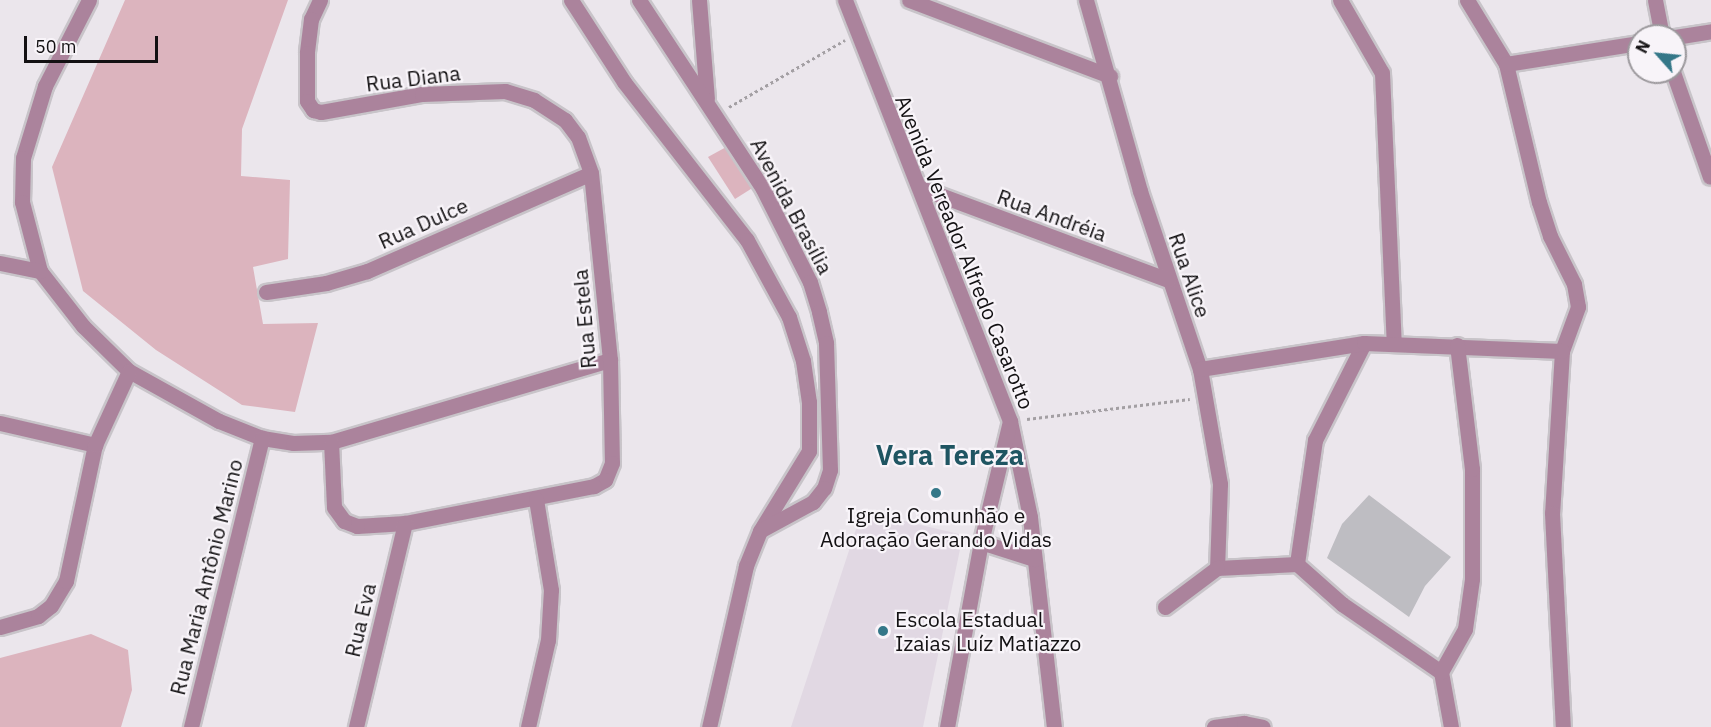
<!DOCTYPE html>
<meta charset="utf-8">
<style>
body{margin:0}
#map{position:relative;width:1711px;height:727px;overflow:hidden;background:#ebe6ec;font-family:"IBM Plex Sans",sans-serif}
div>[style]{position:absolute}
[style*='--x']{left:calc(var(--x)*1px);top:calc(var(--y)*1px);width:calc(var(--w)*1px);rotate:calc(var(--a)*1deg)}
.built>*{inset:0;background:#e1d8e3}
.green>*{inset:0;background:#dcb4be}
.building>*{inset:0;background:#bebdc2}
.path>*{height:3px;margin-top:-1.5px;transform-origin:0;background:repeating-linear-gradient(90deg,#a39fa3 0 3px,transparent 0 6px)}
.roads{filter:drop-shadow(2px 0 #c8c4c9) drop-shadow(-2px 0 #c8c4c9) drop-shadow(0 2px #c8c4c9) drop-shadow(0 -2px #c8c4c9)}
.minor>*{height:15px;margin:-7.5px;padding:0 7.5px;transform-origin:7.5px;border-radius:7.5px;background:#ab839c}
.tertiary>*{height:15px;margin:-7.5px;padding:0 7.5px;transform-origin:7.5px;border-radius:7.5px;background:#ab839c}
.dots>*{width:16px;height:16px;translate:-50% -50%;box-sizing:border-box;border:3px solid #f8f4f9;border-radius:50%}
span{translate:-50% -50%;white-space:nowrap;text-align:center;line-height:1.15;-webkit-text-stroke:4.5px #f8f4f9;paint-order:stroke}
.street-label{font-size:21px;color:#131113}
.poi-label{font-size:21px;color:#131113}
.left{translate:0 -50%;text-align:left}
.district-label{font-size:27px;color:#1f5562;font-weight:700}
.north{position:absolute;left:1627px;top:24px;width:60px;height:60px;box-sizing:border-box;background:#f8f4f9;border:2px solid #9c999d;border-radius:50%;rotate:297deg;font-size:16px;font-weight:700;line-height:24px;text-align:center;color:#131113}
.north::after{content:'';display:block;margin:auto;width:21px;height:27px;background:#347788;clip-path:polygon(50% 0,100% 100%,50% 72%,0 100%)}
.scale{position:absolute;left:24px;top:36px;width:134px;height:27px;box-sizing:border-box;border:3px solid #131113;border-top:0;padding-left:8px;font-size:18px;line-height:21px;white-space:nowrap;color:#131113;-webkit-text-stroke:4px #f8f4f9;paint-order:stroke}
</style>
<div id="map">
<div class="built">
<i style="clip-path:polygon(862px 511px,963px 535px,923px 727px,791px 727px)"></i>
</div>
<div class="green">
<i style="clip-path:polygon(125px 0,288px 0,242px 129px,241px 176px,290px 180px,288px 259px,253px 267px,263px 324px,318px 323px,295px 412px,242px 405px,156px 350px,83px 291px,52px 167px)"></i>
<i style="clip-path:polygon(728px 146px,754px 187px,735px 199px,708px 157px)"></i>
<i style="clip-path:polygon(91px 634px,128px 650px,132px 690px,121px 727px,0 727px,0 658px)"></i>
</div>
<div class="building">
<i style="clip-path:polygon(1369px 495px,1451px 557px,1425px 586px,1409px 617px,1327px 558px,1342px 524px)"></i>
</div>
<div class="path">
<i style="--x:729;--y:107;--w:134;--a:-30"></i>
<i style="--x:1027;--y:419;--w:164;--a:-7"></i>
</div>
<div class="roads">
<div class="minor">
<i style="--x:89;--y:0;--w:97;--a:117.1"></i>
<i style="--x:45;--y:86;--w:75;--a:107"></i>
<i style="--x:23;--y:158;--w:44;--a:91.3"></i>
<i style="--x:22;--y:202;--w:71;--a:75.4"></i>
<i style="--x:40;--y:271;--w:70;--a:52"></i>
<i style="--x:83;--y:326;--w:64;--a:44.4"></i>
<i style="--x:129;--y:371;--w:103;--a:29.1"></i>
<i style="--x:219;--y:421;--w:46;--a:21.6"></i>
<i style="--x:262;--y:438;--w:31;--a:9"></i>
<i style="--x:293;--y:443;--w:38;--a:-2"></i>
<i style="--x:331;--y:442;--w:291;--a:-16.4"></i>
<i style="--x:320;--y:0;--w:21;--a:115"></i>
<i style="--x:311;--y:19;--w:34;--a:97"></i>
<i style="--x:307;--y:53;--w:48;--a:90"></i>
<i style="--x:307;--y:101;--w:11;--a:56"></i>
<i style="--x:313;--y:110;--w:8;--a:14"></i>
<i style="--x:321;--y:112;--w:103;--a:-10.1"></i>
<i style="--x:422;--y:94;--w:83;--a:-2.1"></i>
<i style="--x:505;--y:91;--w:30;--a:17"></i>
<i style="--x:534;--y:100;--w:37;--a:33"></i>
<i style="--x:565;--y:120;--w:21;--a:53"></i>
<i style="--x:578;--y:137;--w:38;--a:70"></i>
<i style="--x:591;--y:173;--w:188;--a:84.2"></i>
<i style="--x:610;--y:360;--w:103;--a:88.9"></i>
<i style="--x:612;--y:463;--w:18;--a:112"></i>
<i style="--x:605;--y:480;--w:13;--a:151"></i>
<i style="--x:594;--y:486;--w:193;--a:168.9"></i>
<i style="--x:405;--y:523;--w:48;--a:176.4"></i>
<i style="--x:357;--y:526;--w:14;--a:-159"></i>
<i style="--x:344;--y:521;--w:17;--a:-126"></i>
<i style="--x:334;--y:507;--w:65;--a:-92.6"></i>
<i style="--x:699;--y:0;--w:99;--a:85.4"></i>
<i style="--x:909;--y:0;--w:215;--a:20.7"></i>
<i style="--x:1086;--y:0;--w:198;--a:74.2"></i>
<i style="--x:1140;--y:191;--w:188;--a:71.4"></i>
<i style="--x:1200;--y:369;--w:117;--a:80.1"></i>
<i style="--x:1220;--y:484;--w:84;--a:92"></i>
<i style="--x:1340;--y:0;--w:84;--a:60.1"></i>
<i style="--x:1382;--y:73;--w:270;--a:87.5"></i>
<i style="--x:1467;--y:0;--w:75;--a:58.6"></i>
<i style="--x:1506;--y:64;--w:142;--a:76.6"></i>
<i style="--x:1539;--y:202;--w:36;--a:72"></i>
<i style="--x:1550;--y:236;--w:54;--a:63.4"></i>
<i style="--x:1574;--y:284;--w:23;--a:80"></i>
<i style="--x:1578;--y:307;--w:47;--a:110"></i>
<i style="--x:1562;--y:351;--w:162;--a:93.5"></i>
<i style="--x:1552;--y:513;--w:214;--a:87.1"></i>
<i style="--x:1655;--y:0;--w:37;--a:79"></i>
<i style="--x:1675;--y:37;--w:36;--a:-9"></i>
<i style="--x:1506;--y:64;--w:135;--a:-9"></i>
<i style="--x:1673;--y:72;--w:111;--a:70.6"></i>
<i style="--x:921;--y:188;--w:264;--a:20.4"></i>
<i style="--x:0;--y:263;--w:41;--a:11.3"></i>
<i style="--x:266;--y:292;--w:61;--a:-8.5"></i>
<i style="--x:326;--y:283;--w:43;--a:-16.3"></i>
<i style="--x:367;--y:271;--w:244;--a:-23.6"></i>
<i style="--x:1364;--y:343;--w:109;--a:116.8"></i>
<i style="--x:1315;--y:440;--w:125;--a:98.3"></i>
<i style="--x:1297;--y:564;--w:60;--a:41.6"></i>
<i style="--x:1342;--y:604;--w:120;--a:34.5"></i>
<i style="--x:1441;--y:672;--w:56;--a:79.7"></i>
<i style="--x:1200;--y:369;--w:166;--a:-9"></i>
<i style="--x:1364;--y:343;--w:198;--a:2.3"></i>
<i style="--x:1010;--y:421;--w:98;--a:78.2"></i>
<i style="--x:1030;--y:517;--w:211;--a:83.5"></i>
<i style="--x:0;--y:423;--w:98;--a:13"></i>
<i style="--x:981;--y:542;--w:56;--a:17.8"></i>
<i style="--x:1217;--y:568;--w:80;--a:-2.9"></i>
<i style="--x:1165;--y:607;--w:65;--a:-36.9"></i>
<i style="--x:0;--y:627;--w:40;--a:-16"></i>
<i style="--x:38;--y:616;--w:16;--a:-38"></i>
<i style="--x:51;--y:606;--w:29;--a:-59"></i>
<i style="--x:66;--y:581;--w:139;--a:-78"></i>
<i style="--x:95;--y:445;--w:81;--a:-65.3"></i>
<i style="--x:1441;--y:672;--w:49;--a:-60.8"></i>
<i style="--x:1465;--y:629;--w:50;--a:-82"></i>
<i style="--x:1472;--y:579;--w:110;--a:-90"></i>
<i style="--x:1472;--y:469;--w:125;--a:-96.9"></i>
<i style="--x:191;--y:727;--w:298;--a:-76.2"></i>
<i style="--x:356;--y:727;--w:210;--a:-76.5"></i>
<i style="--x:528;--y:727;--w:89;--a:-77.1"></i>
<i style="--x:548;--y:640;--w:50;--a:-86.6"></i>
<i style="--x:551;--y:590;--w:92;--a:-99.4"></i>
<i style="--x:1214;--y:727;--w:30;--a:-8"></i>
<i style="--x:1244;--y:723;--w:19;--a:12"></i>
</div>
<div class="tertiary">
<i style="--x:571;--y:0;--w:98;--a:57.1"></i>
<i style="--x:624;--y:82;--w:200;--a:52.1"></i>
<i style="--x:747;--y:240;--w:88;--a:61.4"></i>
<i style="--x:789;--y:317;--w:46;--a:72.3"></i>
<i style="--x:803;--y:361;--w:41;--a:81.7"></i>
<i style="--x:809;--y:402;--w:49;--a:90"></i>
<i style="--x:809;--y:451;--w:94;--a:121.5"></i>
<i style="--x:760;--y:531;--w:38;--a:112"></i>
<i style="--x:746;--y:566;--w:165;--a:102.9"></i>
<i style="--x:639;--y:0;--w:226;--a:56.7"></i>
<i style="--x:763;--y:189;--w:104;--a:63.2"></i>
<i style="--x:810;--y:282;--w:31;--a:73"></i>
<i style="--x:819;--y:312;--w:32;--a:77"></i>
<i style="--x:826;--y:343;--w:127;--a:88.2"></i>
<i style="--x:830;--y:470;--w:19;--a:108"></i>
<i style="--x:824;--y:488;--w:18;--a:128"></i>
<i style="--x:813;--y:502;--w:57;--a:151.6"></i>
<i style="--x:845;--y:0;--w:452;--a:68.6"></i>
<i style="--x:1010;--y:421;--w:124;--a:103.5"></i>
<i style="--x:981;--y:542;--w:188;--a:100.4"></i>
</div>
</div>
<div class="dots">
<i style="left:936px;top:493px;background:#347788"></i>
<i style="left:883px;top:631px;background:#347788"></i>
</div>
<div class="street-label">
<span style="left:413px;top:78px;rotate:-7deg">Rua Diana</span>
<span style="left:792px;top:206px;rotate:62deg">Avenida Brasília</span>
<span style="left:1052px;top:215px;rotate:20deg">Rua Andréia</span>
<span style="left:423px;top:223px;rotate:-24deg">Rua Dulce</span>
<span style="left:965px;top:252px;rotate:68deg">Avenida Vereador Alfredo Casarotto</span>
<span style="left:1190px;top:275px;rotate:71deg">Rua Alice</span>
<span style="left:584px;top:319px;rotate:-95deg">Rua Estela</span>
<span style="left:206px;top:577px;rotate:-76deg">Rua Maria Antônio Marino</span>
<span style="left:360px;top:620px;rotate:-77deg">Rua Eva</span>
</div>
<div class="poi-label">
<span style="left:936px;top:527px">Igreja Comunhão e<br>Adoração Gerando Vidas</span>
<span class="left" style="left:895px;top:631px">Escola Estadual<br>Izaias Luíz Matiazzo</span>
</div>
<div class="district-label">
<span style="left:950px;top:455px">Vera Tereza</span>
</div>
<div class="north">N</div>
<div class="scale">50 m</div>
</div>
